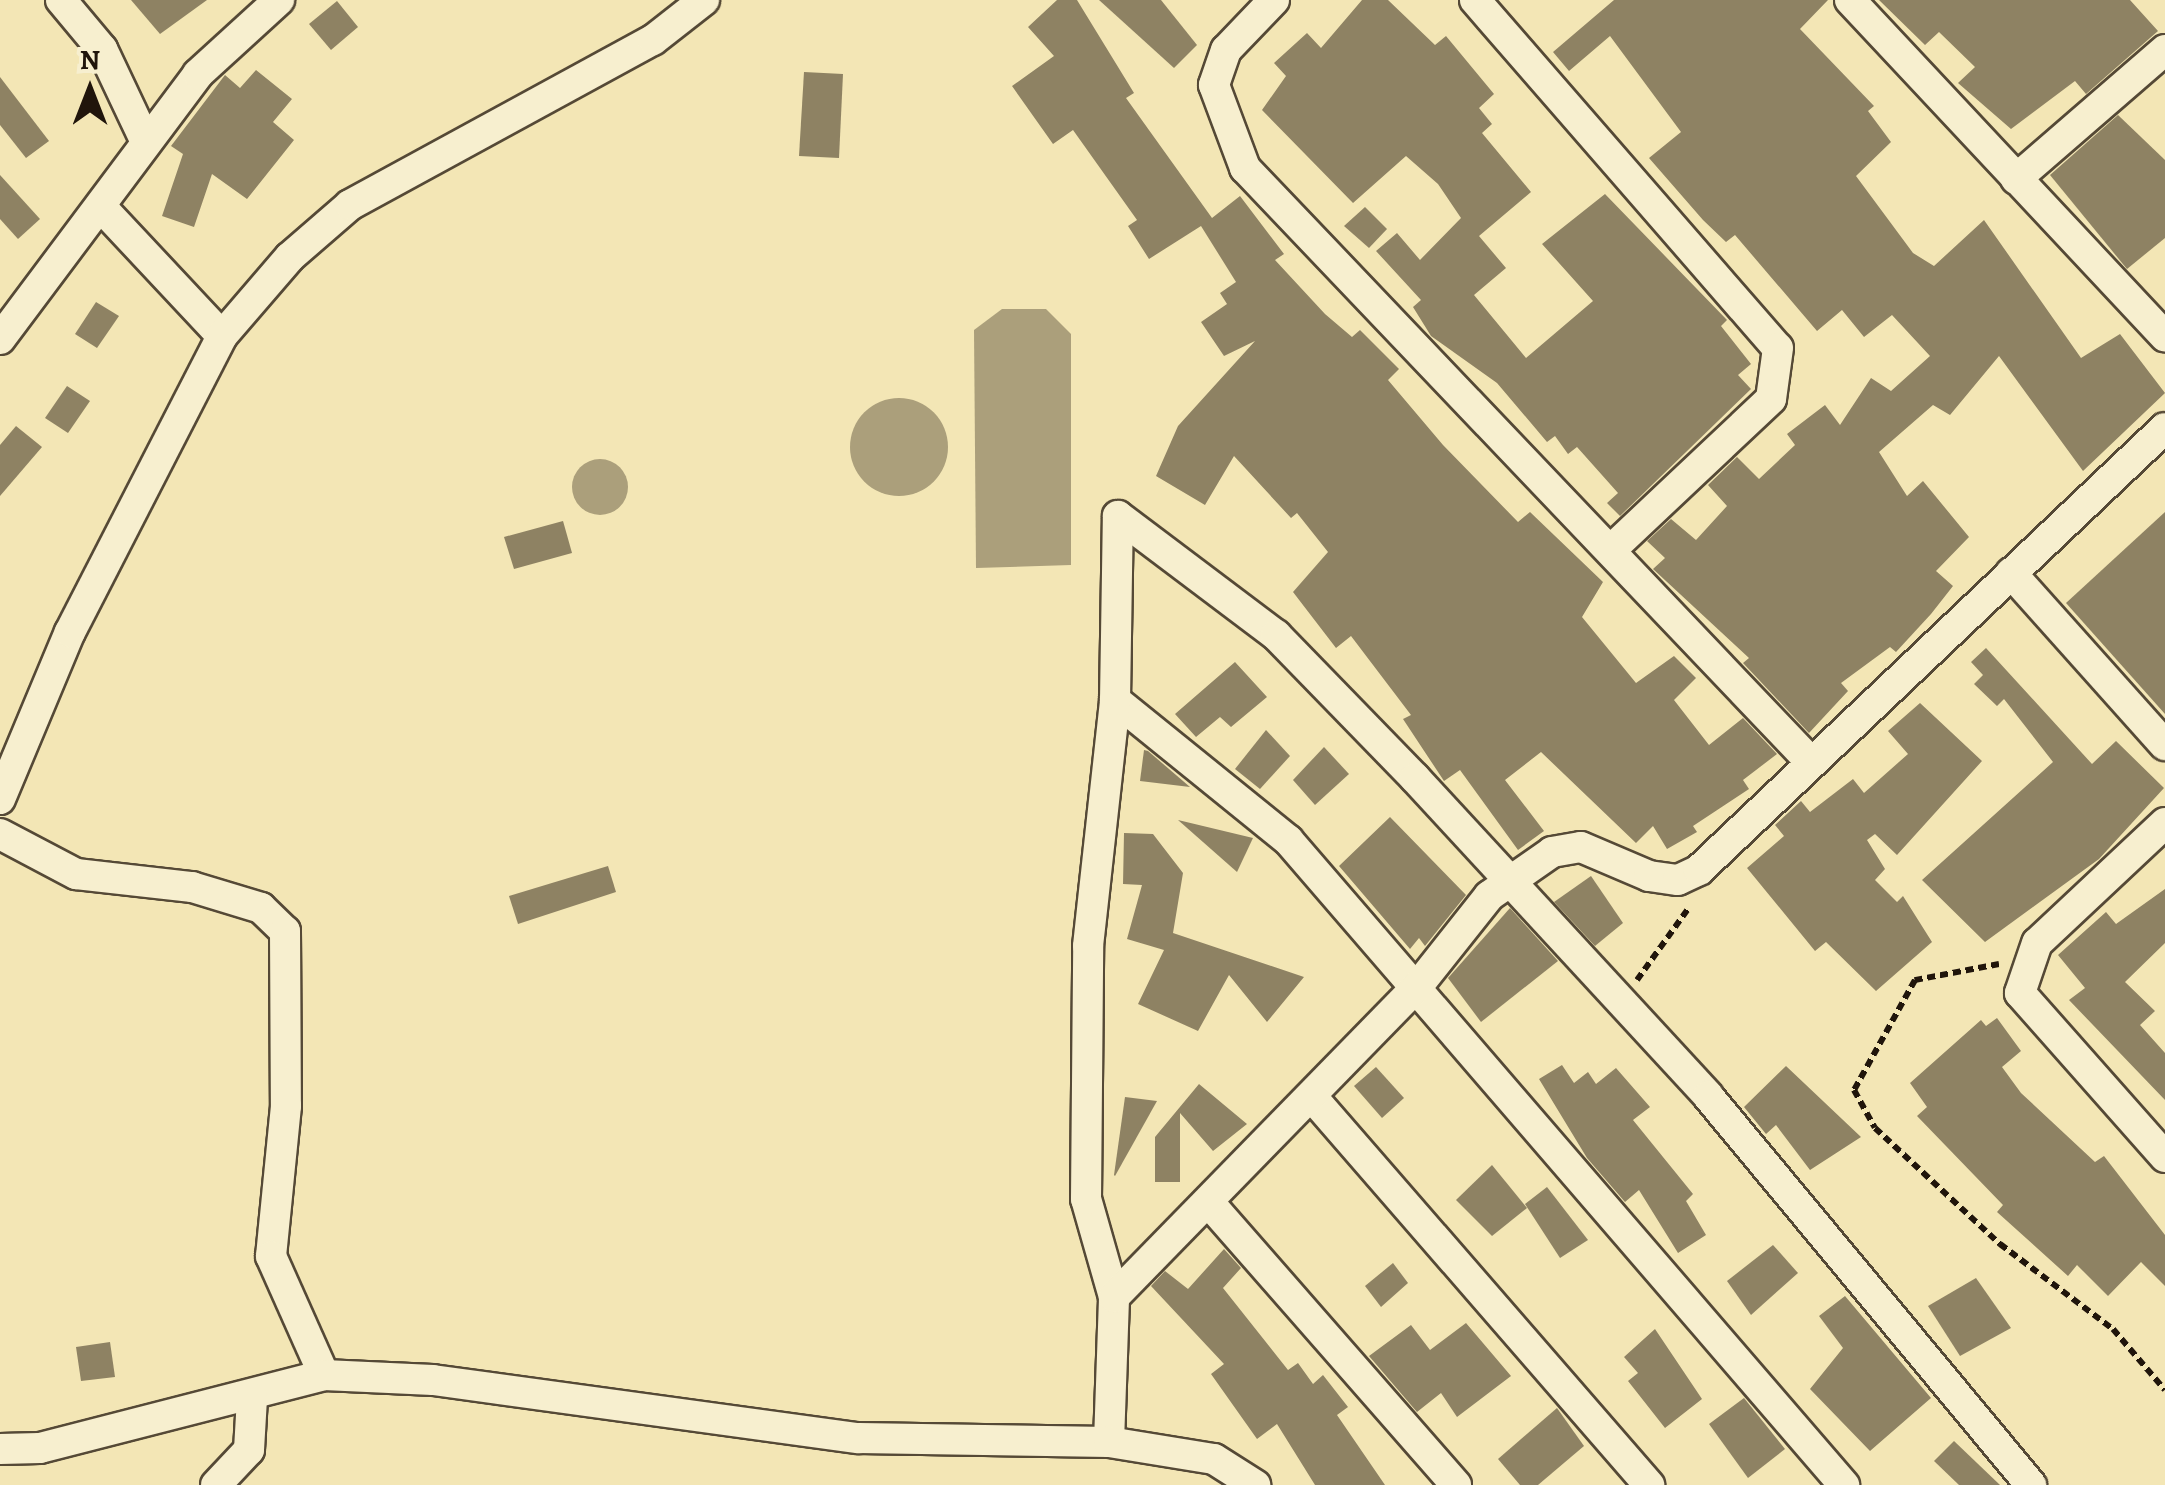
<!DOCTYPE html>
<style>
body{margin:0}
#map{position:relative;width:2165px;height:1485px;overflow:hidden;background:#f3e6b5;font-family:Alegreya,serif}
div>[style]{position:absolute}
[style*='--x']{left:calc(var(--x)*1px);top:calc(var(--y)*1px);width:calc(var(--w)*1px);rotate:calc(var(--a)*1deg)}
.water>*{inset:0;background:#ab9f7b}
.round{border-radius:50%}
.building>*{inset:0;background:#8e8263}
.path>*{height:6px;margin-top:-3px;transform-origin:0;background:repeating-linear-gradient(90deg,#20150b 0 8px,transparent 0 13px)}
.roads{filter:drop-shadow(2px 0 #554936) drop-shadow(-2px 0 #554936) drop-shadow(0 2px #554936) drop-shadow(0 -2px #554936)}
.street>*{height:30px;margin:-15px;padding:0 15px;transform-origin:15px;border-radius:15px;background:#f7efcf}
span{translate:-50% -50%;white-space:nowrap;text-align:center;line-height:1.15;-webkit-text-stroke:8px #f7efcf;paint-order:stroke}
.north{position:absolute;left:40px;top:40px;width:100px;height:100px;-webkit-text-stroke:8px #f7efcf;paint-order:stroke;rotate:0deg;font-size:28px;font-weight:700;line-height:40px;text-align:center;color:#20150b}
.north::after{content:'';display:block;margin:auto;width:35px;height:45px;background:#20150b;clip-path:polygon(50% 0,100% 100%,50% 72%,0 100%)}
</style>
<div id="map">
<div class="water">
<i style="clip-path:polygon(1002px 309px,1046px 309px,1071px 334px,1071px 565px,976px 568px,974px 330px)"></i>
<i class="round" style="left:850px;top:398px;width:98px;height:98px"></i>
<i class="round" style="left:572px;top:459px;width:56px;height:56px"></i>
</div>
<div class="building">
<i style="clip-path:polygon(131px 0,207px 0,160px 34px)"></i>
<i style="clip-path:polygon(1057px 0,1077px 0,1134px 93px,1126px 98px,1212px 218px,1240px 196px,1284px 254px,1275px 260px,1325px 314px,1352px 337px,1360px 330px,1399px 369px,1388px 380px,1443px 445px,1518px 522px,1530px 512px,1603px 582px,1582px 617px,1636px 683px,1674px 656px,1696px 678px,1674px 700px,1709px 745px,1743px 718px,1777px 754px,1743px 780px,1749px 789px,1693px 826px,1697px 832px,1667px 849px,1653px 826px,1636px 843px,1541px 752px,1505px 780px,1544px 831px,1518px 850px,1460px 770px,1444px 781px,1403px 719px,1411px 715px,1351px 636px,1336px 648px,1293px 592px,1328px 552px,1297px 513px,1291px 518px,1234px 456px,1205px 505px,1156px 476px,1178px 426px,1255px 341px,1224px 356px,1201px 322px,1227px 304px,1220px 293px,1236px 282px,1201px 226px,1149px 259px,1128px 226px,1137px 220px,1073px 130px,1053px 144px,1012px 86px,1054px 56px,1028px 27px)"></i>
<i style="clip-path:polygon(1099px 0,1161px 0,1197px 45px,1174px 68px)"></i>
<i style="clip-path:polygon(1362px 0,1388px 0,1435px 45px,1446px 36px,1494px 94px,1479px 108px,1492px 124px,1482px 133px,1531px 192px,1479px 236px,1506px 268px,1474px 295px,1526px 358px,1593px 301px,1542px 244px,1605px 194px,1727px 320px,1721px 326px,1751px 364px,1738px 375px,1751px 389px,1620px 516px,1607px 503px,1618px 493px,1577px 447px,1568px 454px,1555px 436px,1547px 442px,1497px 383px,1431px 336px,1413px 307px,1421px 300px,1376px 251px,1397px 233px,1420px 260px,1461px 218px,1438px 184px,1406px 156px,1353px 203px,1262px 110px,1286px 76px,1274px 63px,1307px 33px,1321px 48px)"></i>
<i style="clip-path:polygon(1614px 0,1828px 0,1800px 29px,1874px 106px,1868px 111px,1891px 142px,1856px 176px,1913px 253px,1934px 266px,1984px 220px,2081px 358px,2120px 334px,2165px 393px,2083px 471px,1999px 356px,1950px 415px,1933px 405px,1879px 452px,1907px 496px,1923px 481px,1969px 537px,1936px 571px,1953px 586px,1931px 614px,1896px 652px,1890px 647px,1841px 683px,1848px 691px,1809px 733px,1743px 663px,1749px 658px,1653px 569px,1665px 558px,1647px 541px,1671px 519px,1696px 540px,1727px 506px,1708px 485px,1737px 457px,1759px 479px,1795px 445px,1787px 434px,1825px 405px,1840px 425px,1871px 378px,1891px 391px,1930px 356px,1892px 315px,1864px 337px,1842px 310px,1817px 331px,1735px 235px,1726px 242px,1703px 220px,1649px 158px,1681px 132px,1610px 36px,1569px 71px,1553px 52px)"></i>
<i style="clip-path:polygon(1879px 0,2130px 0,2158px 31px,2086px 94px,2075px 81px,2011px 129px,1958px 83px,1975px 67px,1939px 32px,1925px 45px)"></i>
<i style="clip-path:polygon(337px 1px,358px 27px,331px 50px,309px 24px)"></i>
<i style="clip-path:polygon(256px 70px,292px 99px,273px 122px,294px 140px,247px 199px,212px 174px,194px 227px,162px 216px,183px 154px,171px 146px,225px 75px,240px 88px)"></i>
<i style="clip-path:polygon(804px 72px,843px 74px,839px 158px,799px 156px)"></i>
<i style="clip-path:polygon(0 77px,49px 141px,26px 158px,0 125px)"></i>
<i style="clip-path:polygon(2118px 115px,2165px 160px,2165px 238px,2127px 269px,2050px 175px)"></i>
<i style="clip-path:polygon(0 175px,40px 219px,18px 239px,0 219px)"></i>
<i style="clip-path:polygon(1365px 207px,1387px 229px,1369px 248px,1344px 226px)"></i>
<i style="clip-path:polygon(96px 302px,119px 316px,97px 348px,75px 334px)"></i>
<i style="clip-path:polygon(67px 386px,90px 401px,68px 433px,45px 418px)"></i>
<i style="clip-path:polygon(16px 426px,42px 447px,0 496px,0 445px)"></i>
<i style="clip-path:polygon(2165px 512px,2165px 714px,2066px 603px)"></i>
<i style="clip-path:polygon(563px 521px,572px 553px,514px 569px,504px 537px)"></i>
<i style="clip-path:polygon(1986px 648px,2092px 764px,2116px 741px,2164px 788px,2099px 859px,1985px 942px,1922px 880px,2053px 762px,2004px 699px,1997px 706px,1974px 684px,1983px 675px,1971px 662px)"></i>
<i style="clip-path:polygon(1235px 662px,1267px 697px,1231px 727px,1220px 717px,1196px 737px,1175px 714px)"></i>
<i style="clip-path:polygon(1920px 703px,1982px 761px,1897px 855px,1875px 834px,1867px 840px,1885px 869px,1875px 880px,1897px 902px,1903px 896px,1932px 942px,1876px 991px,1826px 942px,1815px 951px,1747px 868px,1784px 836px,1775px 825px,1801px 801px,1810px 812px,1853px 779px,1864px 793px,1908px 754px,1888px 731px)"></i>
<i style="clip-path:polygon(1266px 730px,1290px 756px,1260px 789px,1235px 769px)"></i>
<i style="clip-path:polygon(1324px 747px,1349px 774px,1315px 805px,1293px 780px)"></i>
<i style="clip-path:polygon(1144px 750px,1148px 751px,1190px 787px,1140px 781px)"></i>
<i style="clip-path:polygon(1390px 817px,1466px 895px,1425px 946px,1419px 938px,1410px 949px,1339px 866px)"></i>
<i style="clip-path:polygon(1178px 820px,1253px 838px,1237px 872px)"></i>
<i style="clip-path:polygon(1124px 833px,1153px 834px,1183px 873px,1173px 933px,1304px 977px,1267px 1022px,1229px 975px,1198px 1031px,1138px 1004px,1164px 950px,1127px 939px,1142px 885px,1123px 884px)"></i>
<i style="clip-path:polygon(608px 866px,616px 892px,518px 924px,509px 896px)"></i>
<i style="clip-path:polygon(1591px 876px,1623px 923px,1595px 946px,1554px 902px)"></i>
<i style="clip-path:polygon(2165px 889px,2165px 943px,2125px 982px,2155px 1011px,2140px 1025px,2165px 1053px,2165px 1100px,2069px 1000px,2085px 988px,2058px 955px,2106px 912px,2116px 924px)"></i>
<i style="clip-path:polygon(1510px 908px,1558px 961px,1481px 1022px,1448px 978px)"></i>
<i style="clip-path:polygon(1997px 1018px,2021px 1051px,2002px 1067px,2021px 1093px,2095px 1162px,2104px 1156px,2165px 1235px,2165px 1286px,2141px 1262px,2108px 1296px,2077px 1265px,2068px 1276px,1997px 1212px,2003px 1205px,1917px 1116px,1927px 1107px,1910px 1083px,1981px 1020px,1986px 1026px)"></i>
<i style="clip-path:polygon(1562px 1065px,1574px 1083px,1588px 1072px,1596px 1084px,1616px 1068px,1650px 1107px,1633px 1120px,1693px 1194px,1686px 1201px,1706px 1235px,1678px 1253px,1639px 1190px,1625px 1202px,1587px 1158px,1539px 1079px)"></i>
<i style="clip-path:polygon(1786px 1066px,1861px 1137px,1810px 1170px,1776px 1125px,1766px 1134px,1744px 1107px)"></i>
<i style="clip-path:polygon(1376px 1067px,1404px 1098px,1382px 1118px,1354px 1086px)"></i>
<i style="clip-path:polygon(1199px 1084px,1247px 1124px,1213px 1151px,1180px 1113px,1180px 1182px,1155px 1182px,1155px 1137px)"></i>
<i style="clip-path:polygon(1125px 1097px,1157px 1101px,1115px 1176px,1114px 1175px)"></i>
<i style="clip-path:polygon(1492px 1165px,1527px 1208px,1492px 1236px,1456px 1200px)"></i>
<i style="clip-path:polygon(1547px 1187px,1588px 1240px,1560px 1258px,1525px 1204px)"></i>
<i style="clip-path:polygon(1773px 1245px,1798px 1273px,1751px 1315px,1727px 1281px)"></i>
<i style="clip-path:polygon(1224px 1249px,1241px 1268px,1223px 1288px,1288px 1370px,1298px 1363px,1313px 1384px,1323px 1375px,1348px 1407px,1337px 1415px,1385px 1485px,1315px 1485px,1277px 1424px,1257px 1439px,1211px 1374px,1224px 1364px,1151px 1286px,1165px 1271px,1188px 1289px)"></i>
<i style="clip-path:polygon(1393px 1263px,1408px 1283px,1381px 1307px,1365px 1286px)"></i>
<i style="clip-path:polygon(1976px 1278px,2011px 1328px,1960px 1356px,1928px 1306px)"></i>
<i style="clip-path:polygon(1845px 1296px,1931px 1398px,1870px 1451px,1810px 1389px,1843px 1348px,1819px 1316px)"></i>
<i style="clip-path:polygon(1466px 1323px,1511px 1376px,1457px 1417px,1441px 1393px,1417px 1412px,1369px 1356px,1411px 1325px,1430px 1350px)"></i>
<i style="clip-path:polygon(1655px 1329px,1702px 1399px,1665px 1428px,1628px 1381px,1638px 1373px,1624px 1357px)"></i>
<i style="clip-path:polygon(110px 1342px,115px 1377px,81px 1381px,76px 1347px)"></i>
<i style="clip-path:polygon(1744px 1398px,1785px 1449px,1748px 1478px,1709px 1424px)"></i>
<i style="clip-path:polygon(1557px 1408px,1584px 1446px,1538px 1485px,1520px 1485px,1498px 1459px)"></i>
<i style="clip-path:polygon(1954px 1441px,2000px 1485px,1959px 1485px,1934px 1461px)"></i>
</div>
<div class="path">
<i style="--x:1999;--y:964;--w:86;--a:169.2"></i>
<i style="--x:1915;--y:980;--w:126;--a:119"></i>
<i style="--x:1854;--y:1090;--w:43;--a:61.1"></i>
<i style="--x:1875;--y:1128;--w:171;--a:42.9"></i>
<i style="--x:2000;--y:1244;--w:141;--a:37"></i>
<i style="--x:2113;--y:1329;--w:80;--a:49.6"></i>
<i style="--x:1637;--y:980;--w:87;--a:-54.3"></i>
</div>
<div class="roads">
<div class="street">
<i style="--x:61;--y:0;--w:64;--a:50.1"></i>
<i style="--x:102;--y:49;--w:101;--a:64.7"></i>
<i style="--x:1274;--y:0;--w:69;--a:133.8"></i>
<i style="--x:1226;--y:50;--w:37;--a:109"></i>
<i style="--x:1214;--y:85;--w:89;--a:69.5"></i>
<i style="--x:1245;--y:168;--w:815;--a:46.39"></i>
<i style="--x:1475;--y:0;--w:461;--a:49"></i>
<i style="--x:1778;--y:348;--w:51;--a:97.8"></i>
<i style="--x:1771;--y:399;--w:217;--a:136.7"></i>
<i style="--x:1850;--y:0;--w:461;--a:46.9"></i>
<i style="--x:2016;--y:179;--w:197;--a:-40.9"></i>
<i style="--x:103;--y:209;--w:174;--a:46.9"></i>
<i style="--x:0;--y:339;--w:331;--a:-53.2"></i>
<i style="--x:198;--y:74;--w:110;--a:-42.4"></i>
<i style="--x:1118;--y:516;--w:198;--a:37"></i>
<i style="--x:1276;--y:635;--w:199;--a:45.8"></i>
<i style="--x:1415;--y:778;--w:432;--a:47.3"></i>
<i style="--x:1708;--y:1096;--w:506;--a:50.3"></i>
<i style="--x:2011;--y:573;--w:231;--a:48.2"></i>
<i style="--x:1115;--y:700;--w:223;--a:39"></i>
<i style="--x:1288;--y:840;--w:852;--a:49.24"></i>
<i style="--x:0;--y:799;--w:181;--a:-67.3"></i>
<i style="--x:70;--y:632;--w:333;--a:-62.8"></i>
<i style="--x:222;--y:336;--w:104;--a:-49.3"></i>
<i style="--x:290;--y:257;--w:79;--a:-40.9"></i>
<i style="--x:350;--y:205;--w:345;--a:-28.6"></i>
<i style="--x:653;--y:40;--w:65;--a:-38.1"></i>
<i style="--x:2165;--y:823;--w:175;--a:136.8"></i>
<i style="--x:2037;--y:943;--w:53;--a:108.8"></i>
<i style="--x:2020;--y:993;--w:219;--a:48.5"></i>
<i style="--x:0;--y:834;--w:86;--a:27.8"></i>
<i style="--x:76;--y:874;--w:117;--a:6.4"></i>
<i style="--x:192;--y:887;--w:72;--a:16.9"></i>
<i style="--x:261;--y:908;--w:33;--a:44"></i>
<i style="--x:285;--y:931;--w:175;--a:89.7"></i>
<i style="--x:286;--y:1106;--w:151;--a:95.7"></i>
<i style="--x:271;--y:1256;--w:130;--a:66"></i>
<i style="--x:1313;--y:1098;--w:513;--a:49.03"></i>
<i style="--x:1211;--y:1205;--w:372;--a:48.8"></i>
<i style="--x:1114;--y:1297;--w:102;--a:-105.9"></i>
<i style="--x:1086;--y:1199;--w:253;--a:-89.5"></i>
<i style="--x:1088;--y:946;--w:247;--a:-83.7"></i>
<i style="--x:1115;--y:700;--w:184;--a:-89.1"></i>
<i style="--x:1109;--y:1442;--w:145;--a:-88"></i>
<i style="--x:1114;--y:1297;--w:433;--a:-45.7"></i>
<i style="--x:1417;--y:987;--w:116;--a:-51.6"></i>
<i style="--x:1489;--y:896;--w:77;--a:-34.9"></i>
<i style="--x:1552;--y:852;--w:29;--a:-10"></i>
<i style="--x:1581;--y:847;--w:74;--a:23.1"></i>
<i style="--x:1649;--y:876;--w:29;--a:8"></i>
<i style="--x:1678;--y:880;--w:23;--a:-25"></i>
<i style="--x:1699;--y:870;--w:642;--a:-43.49"></i>
<i style="--x:0;--y:1449;--w:40;--a:-1.4"></i>
<i style="--x:40;--y:1448;--w:293;--a:-14.4"></i>
<i style="--x:324;--y:1375;--w:109;--a:2.6"></i>
<i style="--x:433;--y:1380;--w:430;--a:7.8"></i>
<i style="--x:859;--y:1438;--w:250;--a:0.9"></i>
<i style="--x:1109;--y:1442;--w:106;--a:9.2"></i>
<i style="--x:1214;--y:1459;--w:49;--a:32.4"></i>
<i style="--x:216;--y:1485;--w:48;--a:-46.7"></i>
<i style="--x:249;--y:1450;--w:52;--a:-86.7"></i>
</div>
</div>
<div class="north">N</div>
</div>
